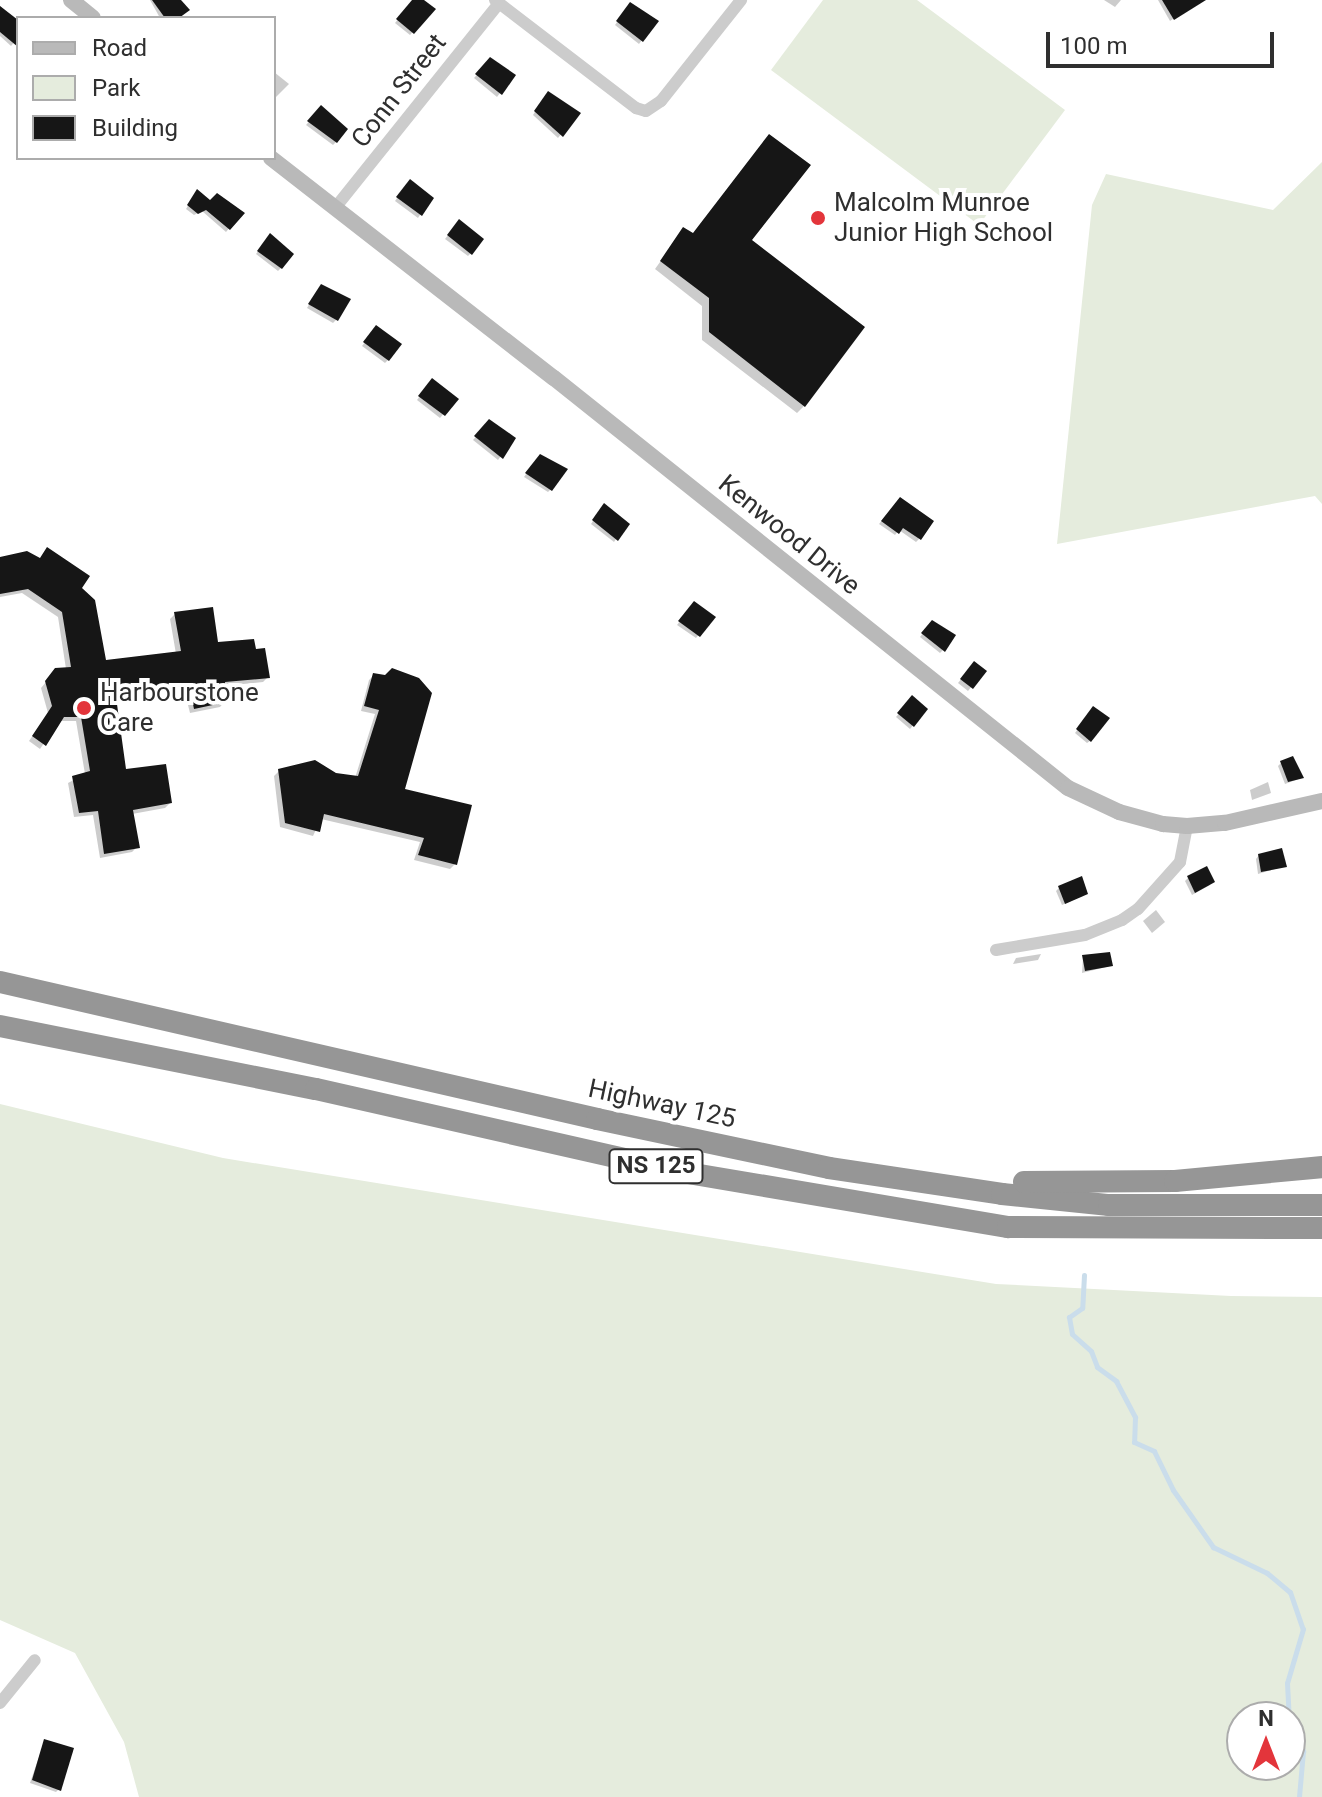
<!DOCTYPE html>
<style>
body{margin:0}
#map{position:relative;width:1322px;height:1797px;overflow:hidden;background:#fff;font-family:Roboto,sans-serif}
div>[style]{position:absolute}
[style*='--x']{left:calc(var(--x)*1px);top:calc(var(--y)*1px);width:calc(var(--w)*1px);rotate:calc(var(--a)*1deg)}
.green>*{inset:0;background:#e5ecdd}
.shadow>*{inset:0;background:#0003}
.stream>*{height:5px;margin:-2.5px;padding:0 2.5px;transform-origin:2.5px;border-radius:2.5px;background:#caddeb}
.building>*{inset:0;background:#161616}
.street>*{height:12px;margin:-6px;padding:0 6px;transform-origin:6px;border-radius:6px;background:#ccc}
.secondary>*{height:16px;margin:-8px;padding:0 8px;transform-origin:8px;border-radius:8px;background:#b9b9b9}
.highway>*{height:22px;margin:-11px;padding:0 11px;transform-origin:11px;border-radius:11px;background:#969696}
.dots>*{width:22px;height:22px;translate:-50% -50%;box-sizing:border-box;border:4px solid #fff;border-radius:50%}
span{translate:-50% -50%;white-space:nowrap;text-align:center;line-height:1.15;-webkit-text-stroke:8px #fff;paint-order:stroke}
.shield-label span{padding:2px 6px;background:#fff;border:2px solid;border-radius:6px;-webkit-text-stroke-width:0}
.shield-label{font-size:24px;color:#2f2f2f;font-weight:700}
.street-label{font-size:26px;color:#2f2f2f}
.poi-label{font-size:26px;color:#2f2f2f}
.left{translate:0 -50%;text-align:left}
.legend{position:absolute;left:16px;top:16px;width:260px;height:144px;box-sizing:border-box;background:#fff;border:2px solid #acacac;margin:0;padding:10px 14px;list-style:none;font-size:24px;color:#2f2f2f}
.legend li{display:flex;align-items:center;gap:16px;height:40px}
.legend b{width:40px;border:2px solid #acacac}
.north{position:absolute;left:1226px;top:1701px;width:80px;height:80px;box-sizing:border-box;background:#fff;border:2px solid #acacac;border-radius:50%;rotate:0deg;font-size:22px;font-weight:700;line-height:32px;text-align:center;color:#2f2f2f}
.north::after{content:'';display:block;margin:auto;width:28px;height:36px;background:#e3353b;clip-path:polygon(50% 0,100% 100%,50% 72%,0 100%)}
.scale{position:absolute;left:1046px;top:32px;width:228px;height:36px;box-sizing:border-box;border:4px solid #2f2f2f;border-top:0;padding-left:10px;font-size:24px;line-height:28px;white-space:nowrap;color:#2f2f2f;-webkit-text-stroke:6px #fff;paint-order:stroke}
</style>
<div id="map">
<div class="green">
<i style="clip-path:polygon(823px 0,917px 0,1065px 110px,979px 225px,771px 70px)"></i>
<i style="clip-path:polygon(1322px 162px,1322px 504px,1315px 496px,1057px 544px,1092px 205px,1106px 174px,1273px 210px)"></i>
<i style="clip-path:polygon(evenodd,0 1104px,223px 1158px,996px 1284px,1231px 1296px,1322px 1297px,1322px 1797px,139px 1797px,124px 1742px,75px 1653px,0 1620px,0 1104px,1290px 1717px,1290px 1765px,1242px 1765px,1242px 1717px,1290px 1717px)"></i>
</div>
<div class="shadow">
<i style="clip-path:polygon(150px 0,179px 0,177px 18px,160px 18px)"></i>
<i style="clip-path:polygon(414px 0,420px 0,433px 10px,410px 35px,395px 23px)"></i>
<i style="clip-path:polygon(1104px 0,1121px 0,1115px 7px)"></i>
<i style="clip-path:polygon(1158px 0,1201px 0,1170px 21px)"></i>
<i style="clip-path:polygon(0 6px,18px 22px,18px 38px,11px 46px,0 36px)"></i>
<i style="clip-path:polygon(628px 7px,656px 21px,639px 44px,615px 25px)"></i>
<i style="clip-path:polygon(491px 59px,513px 76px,497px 97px,474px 78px)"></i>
<i style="clip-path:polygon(274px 72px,289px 84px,274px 99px)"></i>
<i style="clip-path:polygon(545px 96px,578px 113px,558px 138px,533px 115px)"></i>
<i style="clip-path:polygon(321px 108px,336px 142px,333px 145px,306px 125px)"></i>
<i style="clip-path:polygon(407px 184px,431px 198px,418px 218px,395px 201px)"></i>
<i style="clip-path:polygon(195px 194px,210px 202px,242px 213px,226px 232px,202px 211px,194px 215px,186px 209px)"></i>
<i style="clip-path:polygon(456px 225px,471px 253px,468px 256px,445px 239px)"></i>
<i style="clip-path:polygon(683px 230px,692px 235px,749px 241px,804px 406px,797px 413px,702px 340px,702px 306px,655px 269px)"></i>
<i style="clip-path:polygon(267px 239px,281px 268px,278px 271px,256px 254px)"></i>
<i style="clip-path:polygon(318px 289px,336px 320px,333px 323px,307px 308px)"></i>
<i style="clip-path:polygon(374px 331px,388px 360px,385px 363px,362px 346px)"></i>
<i style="clip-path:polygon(429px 384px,456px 399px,440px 418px,417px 400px)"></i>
<i style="clip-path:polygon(490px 421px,514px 439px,498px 460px,473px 440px)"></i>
<i style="clip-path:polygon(537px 459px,551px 489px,548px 492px,524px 477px)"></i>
<i style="clip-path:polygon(900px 499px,919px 539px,916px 542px,899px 530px,895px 535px,879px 524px)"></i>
<i style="clip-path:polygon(601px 509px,616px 539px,614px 542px,591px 524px)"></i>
<i style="clip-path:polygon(0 559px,80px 589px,104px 662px,176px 654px,170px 619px,175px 614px,217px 644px,255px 651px,268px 677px,263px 682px,223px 686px,225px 701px,220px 707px,190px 713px,184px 689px,114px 700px,124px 771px,170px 803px,165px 808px,132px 814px,137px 847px,132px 852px,100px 858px,93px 815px,74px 817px,68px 783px,85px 774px,76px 721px,59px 721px,40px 749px,29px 741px,48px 713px,41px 688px,51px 676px,66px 669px,58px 617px,22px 593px,0 597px)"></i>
<i style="clip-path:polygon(692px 606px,713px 617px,696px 638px,677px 625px)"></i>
<i style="clip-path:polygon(929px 625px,943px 650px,940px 653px,920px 637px)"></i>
<i style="clip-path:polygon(974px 663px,984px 671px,968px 691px,958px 683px)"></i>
<i style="clip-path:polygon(374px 675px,403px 791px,455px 864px,450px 869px,414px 860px,420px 842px,321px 819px,313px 836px,280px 827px,274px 776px,279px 771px,355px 778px,375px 714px,361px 711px,369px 680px)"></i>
<i style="clip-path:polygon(912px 698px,926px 709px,910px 729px,896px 717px)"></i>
<i style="clip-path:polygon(1091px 712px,1090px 741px,1087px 743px,1075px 733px)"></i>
<i style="clip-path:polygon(1281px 763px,1301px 778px,1285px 784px,1278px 766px)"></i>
<i style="clip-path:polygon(1268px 782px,1271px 793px,1252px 800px,1250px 790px)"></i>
<i style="clip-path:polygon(1259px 855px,1285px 866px,1258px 874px,1256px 859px)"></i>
<i style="clip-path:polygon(1188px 878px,1210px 885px,1192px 895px,1185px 881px)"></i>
<i style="clip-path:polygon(1059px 888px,1082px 896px,1062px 905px,1056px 891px)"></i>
<i style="clip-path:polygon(1156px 910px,1165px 922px,1152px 933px,1143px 921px)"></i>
<i style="clip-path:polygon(1041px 954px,1038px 960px,1013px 964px,1016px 958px)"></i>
<i style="clip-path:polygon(1083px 957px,1110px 966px,1082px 973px)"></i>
<i style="clip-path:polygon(44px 1742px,59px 1789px,56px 1792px,30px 1783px)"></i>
</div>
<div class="stream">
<i style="--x:1084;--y:1275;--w:33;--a:93"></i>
<i style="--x:1082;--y:1308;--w:16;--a:145"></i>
<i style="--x:1069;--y:1317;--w:17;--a:80"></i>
<i style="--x:1072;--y:1334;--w:25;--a:42"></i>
<i style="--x:1091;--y:1351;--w:17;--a:69"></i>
<i style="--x:1097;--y:1367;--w:24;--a:36"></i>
<i style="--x:1116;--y:1381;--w:41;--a:62.2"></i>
<i style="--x:1135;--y:1417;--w:25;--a:92"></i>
<i style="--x:1134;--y:1442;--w:22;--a:24"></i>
<i style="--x:1154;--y:1451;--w:43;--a:64"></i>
<i style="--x:1173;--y:1490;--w:70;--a:54.9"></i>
<i style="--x:1213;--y:1547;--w:60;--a:25.7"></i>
<i style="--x:1267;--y:1573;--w:30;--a:40"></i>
<i style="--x:1290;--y:1592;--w:39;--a:71"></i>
<i style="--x:1303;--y:1629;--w:56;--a:106.5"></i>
<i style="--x:1287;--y:1683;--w:34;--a:87"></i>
<i style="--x:1290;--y:1720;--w:34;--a:67"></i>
<i style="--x:1303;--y:1751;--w:46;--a:95"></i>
</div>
<div class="building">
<i style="clip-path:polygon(152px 0,181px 0,190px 10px,179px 18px,165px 18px)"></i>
<i style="clip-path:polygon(412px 0,424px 0,436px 9px,414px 34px,396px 19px)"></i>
<i style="clip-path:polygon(1162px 0,1206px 0,1174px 20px)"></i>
<i style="clip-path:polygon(630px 2px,659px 21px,643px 42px,616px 21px)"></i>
<i style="clip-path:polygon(0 6px,18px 20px,18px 47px,0 32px)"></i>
<i style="clip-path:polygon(490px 57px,516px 75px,502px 95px,475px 74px)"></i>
<i style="clip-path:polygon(548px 91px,581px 113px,563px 137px,534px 111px)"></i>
<i style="clip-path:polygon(321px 105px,348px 129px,337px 143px,307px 121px)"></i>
<i style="clip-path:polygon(769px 134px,811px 165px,752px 240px,865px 327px,805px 407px,709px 332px,709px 298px,660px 261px,683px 227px,693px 233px)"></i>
<i style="clip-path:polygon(410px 179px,434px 198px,422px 216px,396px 197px)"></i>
<i style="clip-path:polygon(197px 189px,210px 200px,217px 193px,245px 213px,230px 230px,206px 210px,198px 214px,187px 205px)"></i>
<i style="clip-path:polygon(459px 219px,484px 239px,472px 255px,447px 235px)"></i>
<i style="clip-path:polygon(270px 233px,294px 254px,282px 269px,257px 251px)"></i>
<i style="clip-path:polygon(321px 284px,351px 299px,338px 321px,308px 304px)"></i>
<i style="clip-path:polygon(376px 325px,402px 344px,389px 361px,363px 342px)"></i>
<i style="clip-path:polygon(432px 378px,459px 399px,445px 416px,418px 396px)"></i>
<i style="clip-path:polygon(489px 419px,516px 438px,503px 459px,474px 436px)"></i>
<i style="clip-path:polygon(540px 454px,568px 469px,552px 491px,525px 473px)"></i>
<i style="clip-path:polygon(900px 497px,934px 521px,921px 540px,903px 528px,899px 534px,881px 521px)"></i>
<i style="clip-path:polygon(604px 503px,630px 524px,618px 541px,592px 520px)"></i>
<i style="clip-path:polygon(47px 547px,90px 576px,82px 588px,95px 600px,106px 660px,181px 651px,174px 612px,213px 607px,218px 642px,254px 639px,256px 649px,265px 648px,270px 678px,225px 682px,227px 702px,194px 709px,189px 685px,116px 697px,126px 769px,166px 764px,172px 803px,133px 810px,140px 848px,104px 854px,98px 811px,79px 813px,72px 776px,90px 771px,81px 717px,64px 717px,46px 746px,32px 736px,52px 706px,45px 681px,55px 668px,71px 667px,62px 612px,28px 589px,0 594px,0 557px,27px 551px,40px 558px)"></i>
<i style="clip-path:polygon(694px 601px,716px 617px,700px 637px,678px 621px)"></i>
<i style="clip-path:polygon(932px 620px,956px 635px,945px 652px,921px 633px)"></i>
<i style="clip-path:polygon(974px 661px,987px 671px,973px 689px,960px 679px)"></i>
<i style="clip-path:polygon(392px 668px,419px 678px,432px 693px,405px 789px,472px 805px,457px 865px,418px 855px,424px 838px,324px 814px,320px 832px,285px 823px,278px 769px,315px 760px,336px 773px,358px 776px,379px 710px,364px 706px,373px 673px,385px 675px)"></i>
<i style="clip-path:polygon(912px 695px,928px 709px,914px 727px,897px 713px)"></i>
<i style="clip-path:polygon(1093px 706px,1110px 718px,1091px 742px,1076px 729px)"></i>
<i style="clip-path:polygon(1293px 756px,1304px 778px,1288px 782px,1280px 761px)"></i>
<i style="clip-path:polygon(1282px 848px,1287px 867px,1261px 872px,1258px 854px)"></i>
<i style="clip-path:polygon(1207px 866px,1215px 882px,1195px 893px,1187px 876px)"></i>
<i style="clip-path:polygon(1082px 876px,1088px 894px,1065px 904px,1058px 886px)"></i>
<i style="clip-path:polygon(1110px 952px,1113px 966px,1085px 971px,1082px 955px)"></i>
<i style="clip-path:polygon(44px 1739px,74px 1748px,61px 1791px,32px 1780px)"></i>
</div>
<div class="street">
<i style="--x:495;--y:0;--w:178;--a:37.5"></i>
<i style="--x:636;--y:108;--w:10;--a:17"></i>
<i style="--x:646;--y:111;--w:18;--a:-34"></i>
<i style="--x:661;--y:101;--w:129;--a:-51.6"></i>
<i style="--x:335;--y:208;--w:263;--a:-51.3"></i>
<i style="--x:996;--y:950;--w:90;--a:-9.6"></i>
<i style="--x:1085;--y:935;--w:40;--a:-22"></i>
<i style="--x:1122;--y:920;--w:19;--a:-35"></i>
<i style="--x:1138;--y:909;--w:63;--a:-48.2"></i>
<i style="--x:1180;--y:862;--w:37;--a:-79"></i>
<i style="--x:0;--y:1703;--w:55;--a:-50.9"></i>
</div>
<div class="secondary">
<i style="--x:71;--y:0;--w:28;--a:39"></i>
<i style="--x:271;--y:158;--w:358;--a:37.9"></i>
<i style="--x:554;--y:378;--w:657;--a:38.58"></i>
<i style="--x:1068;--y:788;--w:56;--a:25.2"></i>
<i style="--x:1119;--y:812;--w:46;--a:15.3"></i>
<i style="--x:1163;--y:824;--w:24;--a:5"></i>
<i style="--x:1187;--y:826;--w:38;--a:-5"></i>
<i style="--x:1225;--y:823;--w:99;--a:-12.8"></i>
</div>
<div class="highway">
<i style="--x:0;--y:982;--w:613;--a:12.92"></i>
<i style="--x:597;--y:1119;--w:237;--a:11.9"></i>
<i style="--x:829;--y:1168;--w:175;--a:8.5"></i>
<i style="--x:1002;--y:1194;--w:108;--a:5.9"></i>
<i style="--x:1109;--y:1205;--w:213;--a:0"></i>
<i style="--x:0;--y:1026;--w:322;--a:11.3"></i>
<i style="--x:316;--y:1089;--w:375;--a:12.8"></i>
<i style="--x:682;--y:1172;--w:331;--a:9.6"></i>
<i style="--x:1008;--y:1227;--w:314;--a:0.2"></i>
<i style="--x:1024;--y:1182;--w:151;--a:-0.4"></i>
<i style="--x:1175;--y:1181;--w:148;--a:-5.4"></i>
</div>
<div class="dots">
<i style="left:818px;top:218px;background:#e3353b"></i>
<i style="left:84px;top:708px;background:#e3353b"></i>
</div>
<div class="shield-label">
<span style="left:656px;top:1166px">NS 125</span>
</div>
<div class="street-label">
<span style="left:399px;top:91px;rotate:-52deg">Conn Street</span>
<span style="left:789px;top:535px;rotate:39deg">Kenwood Drive</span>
<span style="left:662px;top:1104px;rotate:12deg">Highway 125</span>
</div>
<div class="poi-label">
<span class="left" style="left:834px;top:218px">Malcolm Munroe<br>Junior High School</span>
<span class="left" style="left:100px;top:708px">Harbourstone<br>Care</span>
</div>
<ul class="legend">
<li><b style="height:10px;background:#b9b9b9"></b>Road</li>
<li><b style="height:22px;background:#e5ecdd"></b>Park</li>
<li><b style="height:22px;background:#161616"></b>Building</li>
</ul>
<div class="north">N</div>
<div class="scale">100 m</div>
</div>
